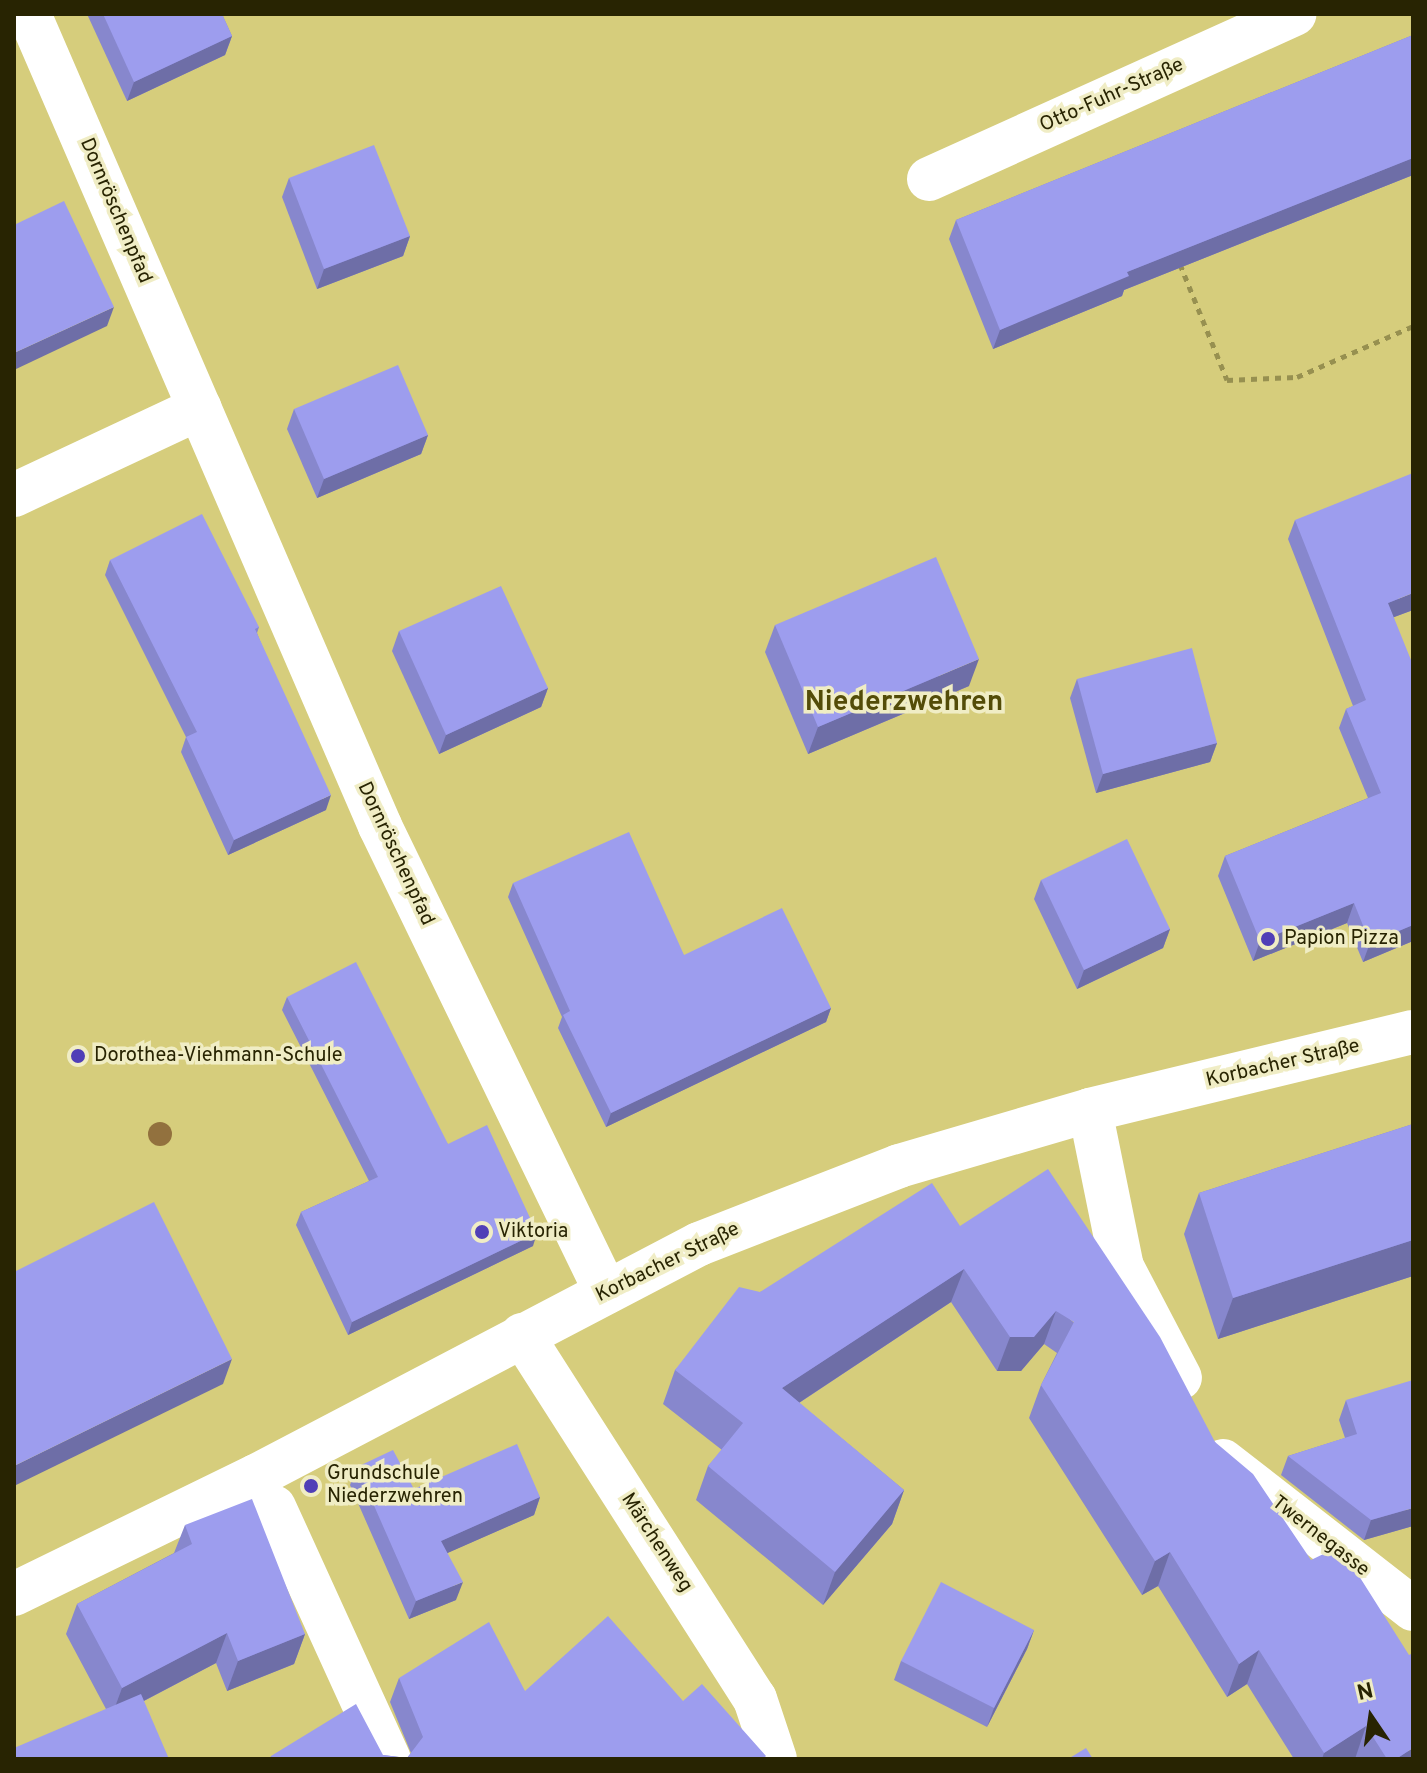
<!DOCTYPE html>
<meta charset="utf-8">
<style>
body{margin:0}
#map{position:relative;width:1427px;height:1773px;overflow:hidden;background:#d6cd7c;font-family:Overpass,sans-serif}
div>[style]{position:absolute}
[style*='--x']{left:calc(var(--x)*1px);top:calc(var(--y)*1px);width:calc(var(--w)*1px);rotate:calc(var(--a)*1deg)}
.path>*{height:5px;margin-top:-2.5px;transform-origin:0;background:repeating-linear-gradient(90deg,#979050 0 6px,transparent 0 12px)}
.minor>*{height:44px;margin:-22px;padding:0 22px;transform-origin:22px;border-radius:22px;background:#fff}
.trees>*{width:24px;height:24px;margin:-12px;border-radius:50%;background:#92713e}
.wall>*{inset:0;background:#8787cd}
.shaded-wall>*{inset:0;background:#6e6ea7}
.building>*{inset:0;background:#9d9dee}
.dots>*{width:22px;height:22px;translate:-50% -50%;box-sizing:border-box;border:4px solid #f0edc5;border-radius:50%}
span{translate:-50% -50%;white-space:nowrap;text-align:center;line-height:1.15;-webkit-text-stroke:7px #f0edc5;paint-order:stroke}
.street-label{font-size:20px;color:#282402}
.poi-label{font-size:20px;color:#282402}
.left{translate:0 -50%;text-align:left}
.district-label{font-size:28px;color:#534c08;font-weight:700}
.frame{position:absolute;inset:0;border:16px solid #282402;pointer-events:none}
.north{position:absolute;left:1331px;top:1677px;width:80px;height:80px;-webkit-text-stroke:6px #f0edc5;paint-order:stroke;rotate:347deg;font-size:22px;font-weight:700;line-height:32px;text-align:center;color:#282402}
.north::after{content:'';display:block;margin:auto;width:28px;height:36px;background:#282402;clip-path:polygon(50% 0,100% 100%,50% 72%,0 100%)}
</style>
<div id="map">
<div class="path">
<i style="--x:1180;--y:264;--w:125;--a:67.9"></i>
<i style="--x:1227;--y:380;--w:70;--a:-2.5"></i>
<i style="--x:1297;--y:377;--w:127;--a:-23.7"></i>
</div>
<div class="minor">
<i style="--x:29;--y:14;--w:885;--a:66.62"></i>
<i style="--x:380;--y:826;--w:518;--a:64.13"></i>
<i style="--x:929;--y:179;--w:401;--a:-24.3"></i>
<i style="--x:14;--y:495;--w:205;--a:-25.1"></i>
<i style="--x:1090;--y:1110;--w:160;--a:78.5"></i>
<i style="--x:1122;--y:1267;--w:125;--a:62.4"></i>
<i style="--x:522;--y:1335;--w:432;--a:57.4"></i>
<i style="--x:755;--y:1699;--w:63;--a:71.6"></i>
<i style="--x:1223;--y:1461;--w:241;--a:37.9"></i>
<i style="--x:274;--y:1507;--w:277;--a:65.5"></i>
<i style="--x:14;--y:1594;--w:269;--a:-26"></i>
<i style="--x:256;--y:1476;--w:500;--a:-27.64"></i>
<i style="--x:699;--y:1244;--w:215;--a:-21.3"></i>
<i style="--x:899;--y:1166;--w:199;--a:-16.3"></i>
<i style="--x:1090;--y:1110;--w:332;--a:-13.6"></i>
</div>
<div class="trees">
<i style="left:160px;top:1134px"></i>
</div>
<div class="wall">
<i style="clip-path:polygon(87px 14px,222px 14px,232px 36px,225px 55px,127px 101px)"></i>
<i style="clip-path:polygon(1413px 35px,1413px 175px,1124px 290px,1122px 296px,993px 349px,949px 239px,956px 220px)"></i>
<i style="clip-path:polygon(289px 178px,410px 236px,403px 256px,317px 289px,282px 197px)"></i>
<i style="clip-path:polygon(294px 409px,428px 435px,421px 454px,317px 498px,287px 429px)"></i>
<i style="clip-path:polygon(1295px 520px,1413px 610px,1394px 617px,1413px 941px,1363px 962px,1347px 923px,1253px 961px,1218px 876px,1225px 856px,1368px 798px,1339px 728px,1346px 709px,1353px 706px,1288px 539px)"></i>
<i style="clip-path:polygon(110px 560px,259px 627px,257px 633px,326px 810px,228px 855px,181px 752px,186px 737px,105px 575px)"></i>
<i style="clip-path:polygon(775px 625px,969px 686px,808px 754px,765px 652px)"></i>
<i style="clip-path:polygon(399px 631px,548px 688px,541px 707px,439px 754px,392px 651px)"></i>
<i style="clip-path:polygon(1077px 679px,1217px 743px,1210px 762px,1096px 793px,1070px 698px)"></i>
<i style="clip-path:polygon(1041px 880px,1170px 929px,1163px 948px,1077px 989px,1034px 899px)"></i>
<i style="clip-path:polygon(513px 883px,684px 955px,831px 1008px,826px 1022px,606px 1127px,558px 1028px,562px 1017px,508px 897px)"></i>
<i style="clip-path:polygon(287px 997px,448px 1144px,533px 1246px,348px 1335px,296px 1225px,301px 1212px,369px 1181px,282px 1010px)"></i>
<i style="clip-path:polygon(1413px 1124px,1413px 1276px,1218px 1339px,1184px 1234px,1199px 1193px)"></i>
<i style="clip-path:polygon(960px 1226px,1215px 1442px,1413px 1759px,1294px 1759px,1247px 1684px,1227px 1697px,1158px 1586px,1142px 1595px,1029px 1418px,1041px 1385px,1057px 1353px,1044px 1344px,1021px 1371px,997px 1371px,951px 1302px,799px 1403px,904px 1490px,892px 1524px,823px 1605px,696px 1500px,708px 1466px,722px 1450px,663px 1404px,675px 1370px,760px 1292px)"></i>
<i style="clip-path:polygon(1346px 1400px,1413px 1526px,1364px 1540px,1281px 1475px,1288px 1456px,1345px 1438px,1339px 1420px)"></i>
<i style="clip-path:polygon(357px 1467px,414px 1489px,540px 1497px,534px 1515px,447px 1553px,456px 1600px,409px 1619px,350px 1485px)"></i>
<i style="clip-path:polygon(185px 1525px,305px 1634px,294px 1664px,227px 1691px,216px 1663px,144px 1701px,106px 1709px,66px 1634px,77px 1604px,174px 1553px)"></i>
<i style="clip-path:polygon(1034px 1630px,1027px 1649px,987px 1727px,894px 1680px,901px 1661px)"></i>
<i style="clip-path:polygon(399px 1678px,525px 1691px,683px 1701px,765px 1759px,270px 1759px,271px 1756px,383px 1755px,407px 1758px,411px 1753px,390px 1702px)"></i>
</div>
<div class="shaded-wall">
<i style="clip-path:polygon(232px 36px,225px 55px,127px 101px,134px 82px)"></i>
<i style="clip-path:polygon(1413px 158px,1413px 175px,1124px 290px,1122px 296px,993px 349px,1000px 330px,1127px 272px)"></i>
<i style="clip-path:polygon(410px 236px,403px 256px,317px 289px,324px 269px)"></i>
<i style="clip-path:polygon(114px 307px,107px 326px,14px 370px,14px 353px)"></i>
<i style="clip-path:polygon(428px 435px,421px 454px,317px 498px,324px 479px)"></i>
<i style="clip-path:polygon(1413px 593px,1413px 610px,1381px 622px,1388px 603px)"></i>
<i style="clip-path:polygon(979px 659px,969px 686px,808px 754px,818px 727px)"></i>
<i style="clip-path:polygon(548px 688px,541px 707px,439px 754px,446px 735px)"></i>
<i style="clip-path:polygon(1217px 743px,1210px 762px,1096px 793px,1103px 774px)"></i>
<i style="clip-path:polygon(331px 795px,326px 810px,228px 855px,234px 840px)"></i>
<i style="clip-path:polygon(1354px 903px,1347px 923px,1253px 961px,1260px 941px)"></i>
<i style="clip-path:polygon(1413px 925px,1413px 941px,1363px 962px,1370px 943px)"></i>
<i style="clip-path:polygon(1170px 929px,1163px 948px,1077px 989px,1084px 970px)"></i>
<i style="clip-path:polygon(831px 1008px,826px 1022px,606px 1127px,611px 1113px)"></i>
<i style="clip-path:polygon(537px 1233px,533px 1246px,348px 1335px,352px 1322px)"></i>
<i style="clip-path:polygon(1413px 1240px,1413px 1276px,1218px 1339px,1233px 1298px)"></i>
<i style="clip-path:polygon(964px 1269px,951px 1302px,770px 1422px,782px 1388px)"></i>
<i style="clip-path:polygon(1056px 1311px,1044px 1344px,1021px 1371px,997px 1371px,1010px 1337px)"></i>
<i style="clip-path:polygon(232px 1359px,223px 1384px,14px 1486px,14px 1466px)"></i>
<i style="clip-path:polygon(904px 1490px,892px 1524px,823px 1605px,835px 1572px)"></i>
<i style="clip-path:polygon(540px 1497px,534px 1515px,434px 1559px,441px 1541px)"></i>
<i style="clip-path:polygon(1413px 1508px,1413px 1526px,1364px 1540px,1371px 1520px)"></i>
<i style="clip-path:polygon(1170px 1552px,1158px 1586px,1142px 1595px,1155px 1561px)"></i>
<i style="clip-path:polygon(463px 1582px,456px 1600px,409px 1619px,416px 1601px)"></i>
<i style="clip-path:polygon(1034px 1630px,1027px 1649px,987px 1727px,994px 1708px)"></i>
<i style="clip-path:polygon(227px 1633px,216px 1663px,111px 1718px,122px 1688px)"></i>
<i style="clip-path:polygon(305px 1634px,294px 1664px,227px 1691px,238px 1661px)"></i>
<i style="clip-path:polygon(1259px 1650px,1247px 1684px,1227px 1697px,1239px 1664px)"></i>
<i style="clip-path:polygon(1366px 1726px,1355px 1759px,1322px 1759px,1324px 1753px)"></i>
<i style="clip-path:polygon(1413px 1748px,1413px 1759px,1396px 1759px)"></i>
</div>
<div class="building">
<i style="clip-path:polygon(103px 14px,222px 14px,232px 36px,134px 82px)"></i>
<i style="clip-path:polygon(1413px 35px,1413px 158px,1127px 272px,1129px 276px,1000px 330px,956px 220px)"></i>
<i style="clip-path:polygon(374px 145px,410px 236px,324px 269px,289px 178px)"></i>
<i style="clip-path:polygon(64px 201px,114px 307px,14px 353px,14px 225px)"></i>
<i style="clip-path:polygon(398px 365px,428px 435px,324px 479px,294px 409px)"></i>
<i style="clip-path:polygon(1413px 473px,1413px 593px,1388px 603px,1413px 665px,1413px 868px,1412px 869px,1413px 872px,1413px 925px,1370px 943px,1354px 903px,1260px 941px,1225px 856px,1381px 793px,1346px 709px,1366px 700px,1295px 520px)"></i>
<i style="clip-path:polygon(202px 514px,259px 627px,255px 629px,331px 795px,234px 840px,186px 737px,197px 732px,110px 560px)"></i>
<i style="clip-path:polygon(936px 557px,979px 659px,818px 727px,775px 625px)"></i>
<i style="clip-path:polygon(501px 586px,548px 688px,446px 735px,399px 631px)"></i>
<i style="clip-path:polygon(1192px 648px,1217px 743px,1103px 774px,1077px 679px)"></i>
<i style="clip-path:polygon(629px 832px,684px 955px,782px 908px,831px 1008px,611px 1113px,563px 1015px,570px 1011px,513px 883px)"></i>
<i style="clip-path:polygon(1127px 839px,1170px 929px,1084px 970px,1041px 880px)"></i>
<i style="clip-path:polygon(356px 962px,448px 1144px,487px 1125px,537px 1233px,352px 1322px,301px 1212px,378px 1177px,287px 997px)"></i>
<i style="clip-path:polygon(1413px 1124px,1413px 1240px,1233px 1298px,1199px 1193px)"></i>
<i style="clip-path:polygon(1048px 1169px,1160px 1337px,1215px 1442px,1253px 1474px,1311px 1560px,1340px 1546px,1409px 1655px,1413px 1653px,1413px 1748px,1396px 1759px,1387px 1759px,1366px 1726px,1324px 1753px,1259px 1650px,1239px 1664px,1170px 1552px,1155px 1561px,1041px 1385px,1074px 1322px,1056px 1311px,1034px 1337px,1010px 1337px,964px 1269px,782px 1388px,904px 1490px,835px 1572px,708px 1466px,743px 1423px,675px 1370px,739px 1287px,760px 1292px,932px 1183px,960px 1226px)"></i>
<i style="clip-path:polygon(154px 1202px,232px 1359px,14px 1466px,14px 1272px)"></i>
<i style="clip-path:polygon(1413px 1380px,1413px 1508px,1371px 1520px,1288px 1456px,1357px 1434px,1346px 1400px)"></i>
<i style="clip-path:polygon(517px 1444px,540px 1497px,441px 1541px,463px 1582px,416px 1601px,357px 1467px,393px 1450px,414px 1489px)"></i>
<i style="clip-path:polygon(252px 1499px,305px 1634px,238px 1661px,227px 1633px,122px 1688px,77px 1604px,192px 1544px,185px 1525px)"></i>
<i style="clip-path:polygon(941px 1582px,1034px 1630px,994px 1708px,901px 1661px)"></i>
<i style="clip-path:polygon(608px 1616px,683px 1701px,702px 1684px,766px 1756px,763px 1759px,272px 1759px,271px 1756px,356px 1704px,383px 1755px,407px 1758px,423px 1737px,399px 1678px,489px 1622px,525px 1691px)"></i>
<i style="clip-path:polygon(141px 1694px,169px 1759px,14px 1759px,14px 1748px)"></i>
<i style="clip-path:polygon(1086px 1748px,1093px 1759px,1068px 1759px)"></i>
</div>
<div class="dots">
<i style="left:1268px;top:939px;background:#503fb7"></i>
<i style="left:78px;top:1056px;background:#503fb7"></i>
<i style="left:482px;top:1232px;background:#503fb7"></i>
<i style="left:311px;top:1486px;background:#503fb7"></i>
</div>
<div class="street-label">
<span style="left:1112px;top:96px;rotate:-24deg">Otto-Fuhr-Straße</span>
<span style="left:115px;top:211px;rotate:67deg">Dornröschenpfad</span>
<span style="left:395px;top:854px;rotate:65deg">Dornröschenpfad</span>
<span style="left:1283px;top:1064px;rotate:-13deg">Korbacher Straße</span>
<span style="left:668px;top:1263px;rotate:-26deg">Korbacher Straße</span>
<span style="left:1320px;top:1537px;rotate:38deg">Twernegasse</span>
<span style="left:656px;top:1543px;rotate:57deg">Märchenweg</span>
</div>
<div class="poi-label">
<span class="left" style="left:1284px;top:939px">Papion Pizza</span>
<span class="left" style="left:94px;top:1056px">Dorothea-Viehmann-Schule</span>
<span class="left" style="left:498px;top:1232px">Viktoria</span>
<span class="left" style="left:327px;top:1486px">Grundschule<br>Niederzwehren</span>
</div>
<div class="district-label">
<span style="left:904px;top:703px">Niederzwehren</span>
</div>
<div class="frame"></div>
<div class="north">N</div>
</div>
